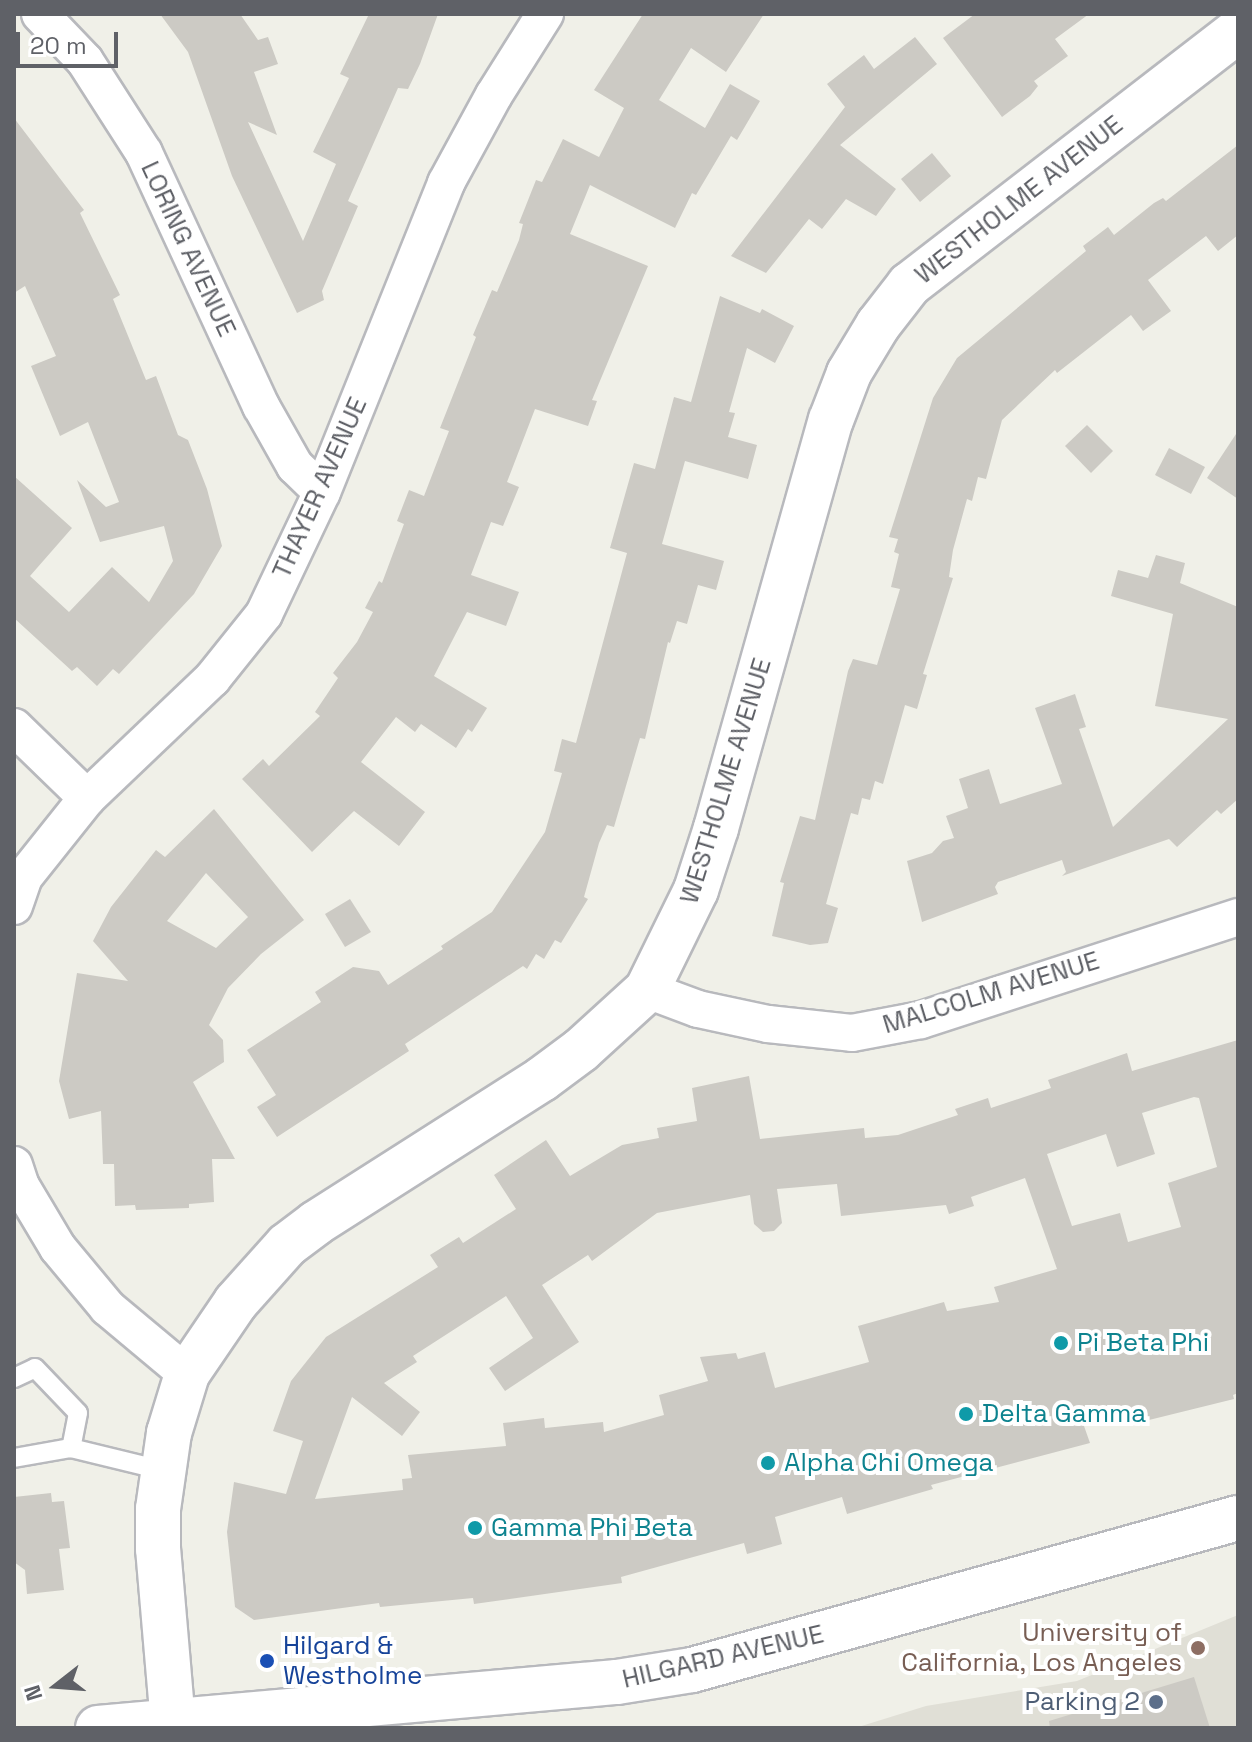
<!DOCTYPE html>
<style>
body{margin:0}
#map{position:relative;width:1252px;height:1742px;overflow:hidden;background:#f0f0e8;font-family:"Space Grotesk",sans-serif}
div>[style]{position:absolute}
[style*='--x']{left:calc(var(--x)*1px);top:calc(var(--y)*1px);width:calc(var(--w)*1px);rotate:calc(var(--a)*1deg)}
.education>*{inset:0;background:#e0dfd6}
.building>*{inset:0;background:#cccac4}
.roads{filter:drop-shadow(2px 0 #b8b9bd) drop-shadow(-2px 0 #b8b9bd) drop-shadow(0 2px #b8b9bd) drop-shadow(0 -2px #b8b9bd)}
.service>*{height:18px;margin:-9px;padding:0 9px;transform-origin:9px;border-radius:9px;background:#fff}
.minor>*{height:36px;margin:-18px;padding:0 18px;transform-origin:18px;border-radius:18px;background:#fff}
.tertiary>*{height:44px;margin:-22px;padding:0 22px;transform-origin:22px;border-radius:22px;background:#fff}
.dots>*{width:22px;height:22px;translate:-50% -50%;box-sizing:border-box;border:4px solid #fff;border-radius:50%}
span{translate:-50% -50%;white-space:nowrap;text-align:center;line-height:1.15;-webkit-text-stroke:8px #fff;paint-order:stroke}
.street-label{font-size:26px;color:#5f6167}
.culture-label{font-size:26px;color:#0d838f}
.left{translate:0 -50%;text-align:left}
.education-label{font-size:26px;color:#785e54}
.right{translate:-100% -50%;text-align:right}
.transit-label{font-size:26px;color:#164399}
.service-label{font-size:26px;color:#4e5e75}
.frame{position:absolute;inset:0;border:16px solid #5f6167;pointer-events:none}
.north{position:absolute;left:16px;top:1646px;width:80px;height:80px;-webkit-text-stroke:6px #fff;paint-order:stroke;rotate:253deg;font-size:22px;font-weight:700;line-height:32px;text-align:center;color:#5f6167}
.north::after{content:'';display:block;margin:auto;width:28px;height:36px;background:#5f6167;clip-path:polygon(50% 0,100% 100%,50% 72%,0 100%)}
.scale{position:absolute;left:16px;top:32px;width:102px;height:36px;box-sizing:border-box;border:4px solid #5f6167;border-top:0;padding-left:10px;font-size:24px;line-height:28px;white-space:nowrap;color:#5f6167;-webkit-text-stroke:6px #fff;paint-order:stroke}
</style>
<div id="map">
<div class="education">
<i style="clip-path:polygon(1238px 1615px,1238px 1728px,855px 1728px,926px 1706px,1077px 1681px)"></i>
</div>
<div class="building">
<i style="clip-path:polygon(160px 14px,240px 14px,258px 40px,268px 37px,278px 64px,254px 72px,277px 135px,248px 122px,303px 241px,336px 164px,313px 152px,349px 78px,340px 74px,369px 14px,438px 14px,420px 64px,408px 89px,398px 88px,348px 201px,358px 206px,322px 291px,324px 300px,297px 313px,232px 176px,188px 52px)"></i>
<i style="clip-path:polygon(643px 14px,764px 14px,726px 72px,691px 48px,659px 100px,705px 128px,730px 84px,760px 101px,737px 140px,731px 136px,696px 195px,692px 193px,675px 228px,590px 185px,570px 234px,648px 266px,592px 400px,597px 401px,588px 426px,535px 409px,507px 482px,519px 487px,503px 526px,491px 522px,471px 575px,519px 592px,506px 626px,467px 612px,434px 676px,487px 708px,472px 732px,468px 729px,456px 748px,421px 724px,415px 732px,396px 717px,361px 762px,425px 812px,399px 846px,354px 811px,312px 852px,242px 779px,263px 759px,269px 766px,320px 716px,315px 712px,338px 678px,333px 673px,357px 642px,373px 612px,365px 608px,379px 581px,382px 583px,404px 524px,397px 521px,409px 490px,424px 496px,449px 431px,440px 428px,476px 337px,473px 335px,492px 290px,497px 292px,519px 240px,523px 224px,519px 223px,536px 180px,542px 182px,563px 139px,599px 157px,624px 108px,594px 90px)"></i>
<i style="clip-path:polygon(975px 14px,1089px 14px,1055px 39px,1068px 56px,1034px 81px,1038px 86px,1030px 96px,1002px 117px,943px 38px)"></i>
<i style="clip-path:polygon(915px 37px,937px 64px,840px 145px,896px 189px,876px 216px,846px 199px,822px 229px,809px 219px,766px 273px,731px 256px,845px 107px,827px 84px,864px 55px,874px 69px)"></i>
<i style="clip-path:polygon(14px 118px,84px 210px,80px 213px,120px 295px,113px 299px,146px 380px,156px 376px,178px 435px,188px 440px,207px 489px,222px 546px,194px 594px,119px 674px,113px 669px,97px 686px,77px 667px,72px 671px,14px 618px,14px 476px,72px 528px,30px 576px,69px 612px,112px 567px,149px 602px,173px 561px,164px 526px,100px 542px,77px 480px,106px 507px,119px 502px,88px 422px,60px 436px,31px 366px,56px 356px,25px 286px,14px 293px)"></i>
<i style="clip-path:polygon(1238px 145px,1238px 235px,1218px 251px,1206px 236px,1148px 280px,1171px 311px,1143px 331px,1131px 315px,1057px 373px,1055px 370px,1002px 420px,986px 479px,978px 477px,972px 501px,967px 499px,953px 550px,949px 577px,953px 578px,923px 674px,927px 675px,917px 709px,905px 705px,883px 784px,875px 781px,870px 800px,862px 798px,858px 815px,851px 813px,826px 904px,838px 908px,828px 943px,810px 945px,772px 936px,784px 883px,780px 882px,800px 816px,815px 820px,848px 671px,853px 659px,877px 665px,900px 589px,891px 587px,899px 554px,894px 552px,898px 539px,889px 537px,933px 398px,957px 358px,1086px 251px,1083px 246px,1108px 227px,1114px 235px,1154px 203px,1163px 198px,1166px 201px)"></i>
<i style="clip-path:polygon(932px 153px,951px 176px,920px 202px,901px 179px)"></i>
<i style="clip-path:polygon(720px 296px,760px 313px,762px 309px,794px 326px,775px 363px,747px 348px,729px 412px,735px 413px,728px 437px,757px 445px,748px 479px,685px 461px,662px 544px,724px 561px,716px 590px,698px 585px,687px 624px,677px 621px,670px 643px,668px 642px,645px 739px,640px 738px,614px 827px,607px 825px,599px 843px,584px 897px,588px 899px,561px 943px,555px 940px,544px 959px,536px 954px,527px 969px,523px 966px,405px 1044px,409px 1051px,277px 1137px,257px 1107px,276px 1095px,247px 1050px,321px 1002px,315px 992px,353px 967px,379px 971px,388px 985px,443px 949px,441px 946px,492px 912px,545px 832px,562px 773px,554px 771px,562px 739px,576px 743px,627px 553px,610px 548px,634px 463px,655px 469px,674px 397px,691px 402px)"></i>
<i style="clip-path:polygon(1087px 425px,1113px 451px,1091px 473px,1065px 446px)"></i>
<i style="clip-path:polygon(1238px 431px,1238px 499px,1207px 478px)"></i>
<i style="clip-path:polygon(1169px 448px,1205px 467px,1191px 494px,1155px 475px)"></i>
<i style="clip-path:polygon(1156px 555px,1185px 563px,1180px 583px,1238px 607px,1238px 799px,1221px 814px,1217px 810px,1177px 847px,1169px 839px,1062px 876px,1066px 872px,1062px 860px,998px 882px,995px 887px,998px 894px,922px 922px,907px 861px,932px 853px,943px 841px,954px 838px,946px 816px,968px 808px,959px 779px,989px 769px,1000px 804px,1062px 784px,1035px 708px,1075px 694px,1086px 727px,1079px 729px,1113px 827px,1228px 719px,1155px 706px,1173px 614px,1111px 596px,1118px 570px,1148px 578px)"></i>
<i style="clip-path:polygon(evenodd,214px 809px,304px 920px,261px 954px,228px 988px,209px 1025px,223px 1040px,224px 1062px,193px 1082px,235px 1159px,212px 1159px,214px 1202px,189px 1204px,189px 1208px,136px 1210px,135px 1205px,115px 1206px,114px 1164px,103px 1164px,101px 1111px,69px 1119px,59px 1081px,77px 973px,128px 981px,93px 941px,111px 907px,156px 850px,165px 857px,214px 809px,206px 873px,248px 917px,216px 948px,167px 921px,206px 873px)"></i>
<i style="clip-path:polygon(350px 899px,371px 932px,345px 947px,325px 914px)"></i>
<i style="clip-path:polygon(evenodd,1238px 1040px,1238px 1393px,1233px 1395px,1234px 1399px,1149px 1420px,1142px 1410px,1084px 1426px,1090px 1443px,931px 1485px,933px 1489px,847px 1514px,842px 1497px,775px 1517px,782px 1544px,747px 1554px,744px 1543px,621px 1577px,622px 1583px,474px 1604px,473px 1598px,380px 1607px,379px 1603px,254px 1620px,235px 1607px,227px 1532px,234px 1482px,286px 1494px,303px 1441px,273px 1431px,291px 1381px,326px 1337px,438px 1267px,430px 1255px,459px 1237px,463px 1243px,516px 1209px,494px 1175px,546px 1140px,570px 1176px,622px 1145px,659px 1138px,657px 1128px,697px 1121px,692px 1088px,749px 1076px,760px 1139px,864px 1128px,865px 1138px,898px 1135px,958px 1115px,955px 1109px,988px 1098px,991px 1108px,1051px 1088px,1048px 1080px,1127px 1053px,1132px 1071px,1238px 1040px,1194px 1097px,1199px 1098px,1217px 1167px,1168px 1183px,1181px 1227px,1128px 1242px,1120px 1213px,1072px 1226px,1047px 1154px,1106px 1134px,1117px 1167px,1155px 1154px,1142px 1113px,1194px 1097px,1238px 1040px,1025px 1178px,1057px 1269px,994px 1287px,999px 1302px,947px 1311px,944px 1302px,858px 1326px,869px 1362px,775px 1388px,765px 1352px,738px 1359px,736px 1353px,700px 1357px,708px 1381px,659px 1395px,664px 1415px,604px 1432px,603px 1422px,545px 1428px,544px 1418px,503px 1423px,506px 1446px,408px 1455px,412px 1478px,402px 1479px,403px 1490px,315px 1499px,352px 1397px,402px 1436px,420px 1412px,384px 1383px,417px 1362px,413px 1356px,506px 1296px,533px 1338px,489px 1368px,505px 1391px,579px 1342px,542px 1285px,588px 1255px,592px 1261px,657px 1213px,750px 1195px,754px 1224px,763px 1232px,774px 1231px,782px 1223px,777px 1189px,837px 1184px,841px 1216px,946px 1205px,949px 1214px,974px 1206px,971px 1197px,1025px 1178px)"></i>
<i style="clip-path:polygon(51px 1493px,52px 1502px,64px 1501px,70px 1548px,59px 1549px,64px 1590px,27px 1594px,25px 1570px,14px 1562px,14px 1497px)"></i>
<i style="clip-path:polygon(1194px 1677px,1210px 1728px,1050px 1728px,1049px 1721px)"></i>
</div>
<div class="roads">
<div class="service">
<i style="--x:14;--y:1378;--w:23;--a:-25"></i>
<i style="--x:35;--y:1368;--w:62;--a:46.3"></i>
<i style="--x:78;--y:1413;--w:36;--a:101"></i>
<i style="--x:14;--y:1458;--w:58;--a:-10"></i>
<i style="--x:71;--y:1448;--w:93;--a:13.7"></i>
</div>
<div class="minor">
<i style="--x:40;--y:14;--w:65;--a:46.2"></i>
<i style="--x:85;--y:61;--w:109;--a:57.3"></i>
<i style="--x:144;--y:153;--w:279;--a:65.2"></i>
<i style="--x:261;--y:406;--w:69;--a:60.5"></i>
<i style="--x:295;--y:466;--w:37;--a:44"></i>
<i style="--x:14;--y:727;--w:102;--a:44.2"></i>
<i style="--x:14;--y:906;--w:31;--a:-71"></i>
<i style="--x:24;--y:877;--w:101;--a:-51.4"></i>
<i style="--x:87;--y:798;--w:173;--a:-43.6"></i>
<i style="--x:212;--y:679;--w:83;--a:-51.3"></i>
<i style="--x:264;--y:614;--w:135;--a:-64.6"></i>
<i style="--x:322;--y:492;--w:333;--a:-68.1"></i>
<i style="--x:446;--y:183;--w:100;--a:-61.4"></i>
<i style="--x:494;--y:95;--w:96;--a:-57.8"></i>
<i style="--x:647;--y:990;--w:54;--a:20.4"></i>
<i style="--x:698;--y:1009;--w:72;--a:12.1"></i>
<i style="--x:768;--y:1024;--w:84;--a:6.1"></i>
<i style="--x:852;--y:1033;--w:70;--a:-10.7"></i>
<i style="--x:921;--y:1020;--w:333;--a:-18"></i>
<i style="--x:14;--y:1165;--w:22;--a:72"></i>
<i style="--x:21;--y:1186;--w:72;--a:59.2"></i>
<i style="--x:58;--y:1248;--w:78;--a:50.2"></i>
<i style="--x:108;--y:1308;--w:103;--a:39.9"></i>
</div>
<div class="tertiary">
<i style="--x:173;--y:1723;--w:175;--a:-94.9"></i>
<i style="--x:158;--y:1549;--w:40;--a:-90"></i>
<i style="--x:158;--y:1509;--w:77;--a:-81.8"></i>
<i style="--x:169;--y:1433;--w:62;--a:-73"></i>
<i style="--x:187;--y:1374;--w:87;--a:-55.8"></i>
<i style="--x:236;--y:1302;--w:76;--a:-48.2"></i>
<i style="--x:287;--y:1245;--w:36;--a:-37"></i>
<i style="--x:316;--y:1223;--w:268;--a:-32.5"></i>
<i style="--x:542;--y:1079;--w:49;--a:-36.6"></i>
<i style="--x:581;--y:1050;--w:89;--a:-42.3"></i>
<i style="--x:647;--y:990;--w:111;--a:-63.9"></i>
<i style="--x:696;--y:890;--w:65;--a:-72.1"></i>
<i style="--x:716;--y:828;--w:424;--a:-74.3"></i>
<i style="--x:831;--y:420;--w:50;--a:-69"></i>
<i style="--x:849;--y:373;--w:56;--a:-58.9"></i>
<i style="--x:878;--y:325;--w:51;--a:-52.2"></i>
<i style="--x:909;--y:285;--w:416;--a:-37.7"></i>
<i style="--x:98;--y:1728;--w:521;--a:-5.07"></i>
<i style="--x:617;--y:1682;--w:76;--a:-9.1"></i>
<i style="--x:692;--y:1670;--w:567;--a:-15.56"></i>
</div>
</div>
<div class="dots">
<i style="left:1061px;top:1343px;background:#0f9aa8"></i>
<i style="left:966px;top:1414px;background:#0f9aa8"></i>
<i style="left:768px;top:1463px;background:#0f9aa8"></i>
<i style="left:475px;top:1528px;background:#0f9aa8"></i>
<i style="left:1198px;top:1648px;background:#8d6e63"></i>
<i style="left:267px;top:1661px;background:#1a4fb4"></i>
<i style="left:1156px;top:1702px;background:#5c6f8a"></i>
</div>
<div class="street-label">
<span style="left:1019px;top:200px;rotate:-38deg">WESTHOLME AVENUE</span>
<span style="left:188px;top:249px;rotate:65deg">LORING AVENUE</span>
<span style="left:320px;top:488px;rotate:-66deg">THAYER AVENUE</span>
<span style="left:726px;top:781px;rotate:-73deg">WESTHOLME AVENUE</span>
<span style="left:991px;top:993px;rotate:-17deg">MALCOLM AVENUE</span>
<span style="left:723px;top:1657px;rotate:-13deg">HILGARD AVENUE</span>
</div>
<div class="culture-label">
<span class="left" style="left:1077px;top:1343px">Pi Beta Phi</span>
<span class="left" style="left:982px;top:1414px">Delta Gamma</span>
<span class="left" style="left:784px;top:1463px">Alpha Chi Omega</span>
<span class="left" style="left:491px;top:1528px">Gamma Phi Beta</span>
</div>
<div class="education-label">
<span class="right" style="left:1182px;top:1648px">University of<br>California, Los Angeles</span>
</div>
<div class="transit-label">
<span class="left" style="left:283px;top:1661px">Hilgard &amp;<br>Westholme</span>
</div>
<div class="service-label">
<span class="right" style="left:1140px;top:1702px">Parking 2</span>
</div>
<div class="frame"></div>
<div class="north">N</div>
<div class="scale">20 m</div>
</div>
